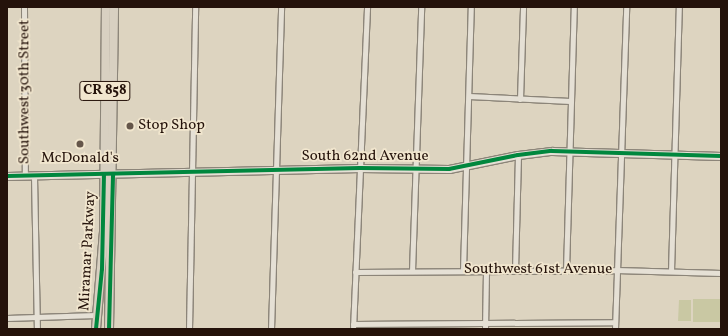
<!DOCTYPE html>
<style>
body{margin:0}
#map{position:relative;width:728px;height:336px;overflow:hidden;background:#ddd4c0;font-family:Vollkorn,serif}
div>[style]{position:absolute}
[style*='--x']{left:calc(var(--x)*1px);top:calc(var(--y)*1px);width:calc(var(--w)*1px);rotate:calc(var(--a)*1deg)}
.green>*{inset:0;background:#c9c8a3}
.roads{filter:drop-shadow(1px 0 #8c8579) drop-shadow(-1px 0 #8c8579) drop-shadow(0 1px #8c8579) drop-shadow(0 -1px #8c8579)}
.street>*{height:5px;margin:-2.5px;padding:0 2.5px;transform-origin:2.5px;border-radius:2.5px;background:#e5e0d5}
.secondary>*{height:7px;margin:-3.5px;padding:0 3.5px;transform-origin:3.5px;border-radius:3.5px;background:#e5e0d5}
.primary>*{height:8px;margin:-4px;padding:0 4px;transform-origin:4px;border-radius:4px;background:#d8d0c1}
.cycleway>*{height:4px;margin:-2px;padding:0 2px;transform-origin:2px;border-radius:2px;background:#00873e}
.dots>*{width:11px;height:11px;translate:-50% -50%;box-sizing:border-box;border:2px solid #f1e6ce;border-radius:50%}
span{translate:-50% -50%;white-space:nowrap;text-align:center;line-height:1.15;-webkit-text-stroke:3.5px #f1e6ce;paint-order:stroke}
.shield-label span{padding:1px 3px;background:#f1e6ce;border:1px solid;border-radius:3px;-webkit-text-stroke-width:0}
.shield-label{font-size:14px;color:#24120a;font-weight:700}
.street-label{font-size:15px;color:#24120a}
.poi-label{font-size:15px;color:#24120a}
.left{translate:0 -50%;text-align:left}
.frame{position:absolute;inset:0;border:8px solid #24120a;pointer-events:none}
</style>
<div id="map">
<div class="green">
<i style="clip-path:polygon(693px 299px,721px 299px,721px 322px,693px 322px)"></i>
<i style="clip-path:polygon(679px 300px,691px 300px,691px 321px,678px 321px)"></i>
</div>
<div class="roads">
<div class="street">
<i style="--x:24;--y:7;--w:169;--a:89.7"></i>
<i style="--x:469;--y:96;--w:101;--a:2.8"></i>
<i style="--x:520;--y:99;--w:92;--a:-88.1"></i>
<i style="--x:34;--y:176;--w:153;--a:88.9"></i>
<i style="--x:463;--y:270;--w:263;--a:-88.3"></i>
<i style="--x:515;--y:270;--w:115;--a:-88.5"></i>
<i style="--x:566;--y:270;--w:263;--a:-88.3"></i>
<i style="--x:412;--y:271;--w:264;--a:-88"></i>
<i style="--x:671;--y:271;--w:264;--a:-88.3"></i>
<i style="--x:355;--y:272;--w:261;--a:-0.4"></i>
<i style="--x:616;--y:270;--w:105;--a:1.6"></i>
<i style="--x:7;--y:318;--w:89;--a:-1.9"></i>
<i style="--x:353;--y:324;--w:262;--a:-0.4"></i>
<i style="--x:189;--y:329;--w:322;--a:-88.9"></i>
<i style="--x:271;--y:329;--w:322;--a:-88.2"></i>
<i style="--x:353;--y:329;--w:322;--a:-87.5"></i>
<i style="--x:485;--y:329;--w:59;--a:-89"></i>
<i style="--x:615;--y:329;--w:322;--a:-88"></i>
</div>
<div class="secondary">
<i style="--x:7;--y:176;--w:353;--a:-1.3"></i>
<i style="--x:360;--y:168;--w:89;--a:0.6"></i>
<i style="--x:449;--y:169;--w:70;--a:-11.5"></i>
<i style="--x:518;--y:155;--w:34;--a:-7"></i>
<i style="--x:552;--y:151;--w:169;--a:1.7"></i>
</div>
<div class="primary">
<i style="--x:96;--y:329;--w:97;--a:-85.3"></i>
<i style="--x:104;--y:232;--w:225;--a:-89.5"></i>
<i style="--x:109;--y:329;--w:322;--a:-89.1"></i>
</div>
</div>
<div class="cycleway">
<i style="--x:7;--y:176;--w:353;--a:-1.3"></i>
<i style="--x:360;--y:168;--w:89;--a:0.6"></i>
<i style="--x:449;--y:169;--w:70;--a:-11.5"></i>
<i style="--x:518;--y:155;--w:34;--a:-7"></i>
<i style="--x:552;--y:151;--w:169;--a:1.7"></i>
<i style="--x:96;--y:329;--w:60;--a:-84.3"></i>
<i style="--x:102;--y:269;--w:95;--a:-88.8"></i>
<i style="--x:109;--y:329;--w:155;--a:-88.5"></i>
</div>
<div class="dots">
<i style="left:130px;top:126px;background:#65564a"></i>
<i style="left:80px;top:144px;background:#65564a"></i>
</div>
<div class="shield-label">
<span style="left:105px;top:91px">CR 858</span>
</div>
<div class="street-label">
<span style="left:25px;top:92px;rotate:-90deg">Southwest 30th Street</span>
<span style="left:365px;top:157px">South 62nd Avenue</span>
<span style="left:88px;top:251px;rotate:-87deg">Miramar Parkway</span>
<span style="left:538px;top:270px">Southwest 61st Avenue</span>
</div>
<div class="poi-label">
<span class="left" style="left:138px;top:126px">Stop Shop</span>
<span style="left:80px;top:159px">McDonald's</span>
</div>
<div class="frame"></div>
</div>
